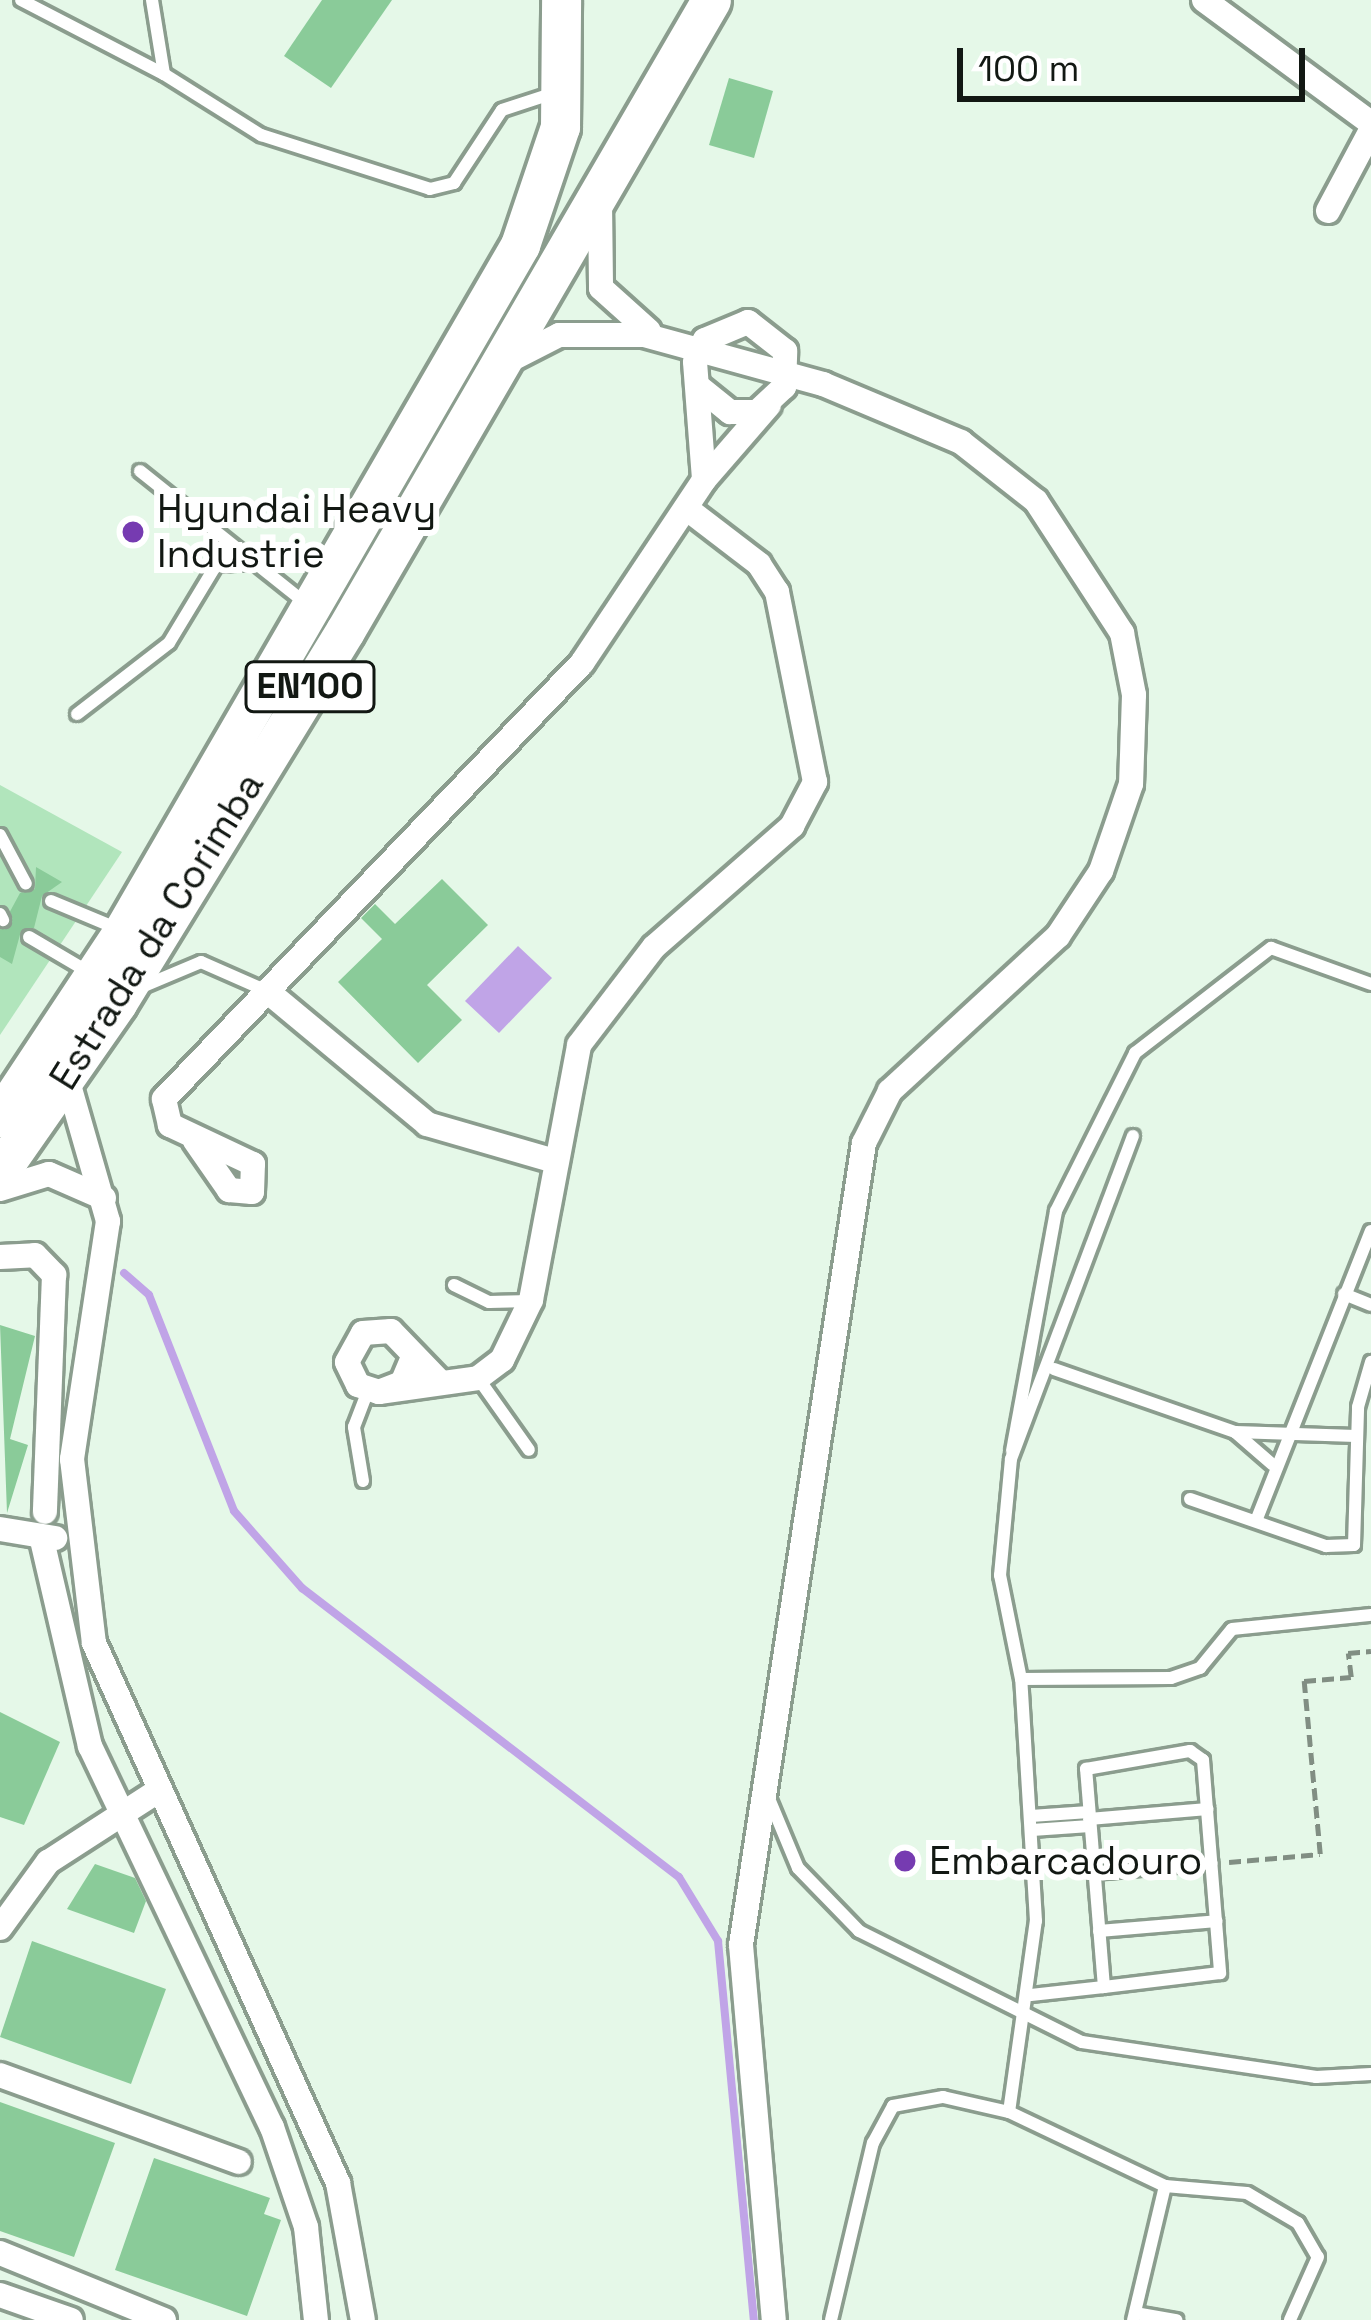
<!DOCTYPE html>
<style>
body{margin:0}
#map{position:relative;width:1371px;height:2320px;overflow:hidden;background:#e5f8e8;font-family:"Space Grotesk",sans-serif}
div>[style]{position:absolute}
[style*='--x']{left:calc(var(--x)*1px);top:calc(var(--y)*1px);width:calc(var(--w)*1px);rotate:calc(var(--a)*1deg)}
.green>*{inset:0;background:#b1e5bc}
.water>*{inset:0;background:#c0a4e7}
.stream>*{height:8px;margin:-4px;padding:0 4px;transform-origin:4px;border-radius:4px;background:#c0a4e7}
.building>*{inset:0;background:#8acb99}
.path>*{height:4.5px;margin-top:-2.25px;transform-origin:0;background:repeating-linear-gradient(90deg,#818e83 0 12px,transparent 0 18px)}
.roads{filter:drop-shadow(3px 0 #8b9d8e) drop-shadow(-3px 0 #8b9d8e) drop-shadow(0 3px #8b9d8e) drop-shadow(0 -3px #8b9d8e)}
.service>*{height:12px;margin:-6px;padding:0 6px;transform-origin:6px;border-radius:6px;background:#fff}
.minor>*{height:24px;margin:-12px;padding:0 12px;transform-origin:12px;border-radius:12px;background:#fff}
.primary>*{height:39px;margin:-19.5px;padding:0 19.5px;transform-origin:19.5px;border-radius:19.5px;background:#fff}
.dots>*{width:33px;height:33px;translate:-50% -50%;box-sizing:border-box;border:6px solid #fff;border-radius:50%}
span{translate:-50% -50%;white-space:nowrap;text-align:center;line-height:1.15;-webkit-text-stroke:12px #fff;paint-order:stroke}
.shield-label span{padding:3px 9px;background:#fff;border:3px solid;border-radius:9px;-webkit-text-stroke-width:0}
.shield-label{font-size:36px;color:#121813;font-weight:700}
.poi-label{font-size:39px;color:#121813}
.left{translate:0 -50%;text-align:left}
.street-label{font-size:39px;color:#121813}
.scale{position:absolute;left:957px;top:48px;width:348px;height:54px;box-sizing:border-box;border:6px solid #121813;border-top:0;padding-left:15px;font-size:36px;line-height:42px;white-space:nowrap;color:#121813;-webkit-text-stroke:9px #fff;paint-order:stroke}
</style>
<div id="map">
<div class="green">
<i style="clip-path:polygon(0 785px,122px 852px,0 1035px)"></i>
</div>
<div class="water">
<i style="clip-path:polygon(518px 946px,552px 978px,499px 1033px,465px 1001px)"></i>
</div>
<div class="stream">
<i style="--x:124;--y:1273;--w:33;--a:41"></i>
<i style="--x:149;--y:1295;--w:232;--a:68.5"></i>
<i style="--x:234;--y:1511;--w:103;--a:48.6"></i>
<i style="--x:302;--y:1588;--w:475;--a:37.5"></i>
<i style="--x:679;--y:1877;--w:75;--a:58.6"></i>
<i style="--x:718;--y:1941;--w:381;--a:84.6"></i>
</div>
<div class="building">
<i style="clip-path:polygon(322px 0,392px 0,331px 88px,284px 56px)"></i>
<i style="clip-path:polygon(729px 78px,773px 91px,754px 158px,709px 145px)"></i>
<i style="clip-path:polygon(36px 867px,62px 882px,42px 896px,34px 928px,21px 931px,12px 964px,0 957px,0 930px,20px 893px,35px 889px)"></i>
<i style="clip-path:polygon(442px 879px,488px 925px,427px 985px,462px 1020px,418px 1063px,338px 982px,382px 939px,361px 918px,375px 904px,395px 924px)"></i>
<i style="clip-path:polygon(0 1325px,35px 1336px,10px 1439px,28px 1445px,7px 1513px)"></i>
<i style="clip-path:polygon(0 1712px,60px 1742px,24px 1825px,0 1817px)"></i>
<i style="clip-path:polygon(95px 1864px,135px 1878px,146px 1901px,134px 1933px,67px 1909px)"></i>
<i style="clip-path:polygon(32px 1941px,166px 1989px,131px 2084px,0 2037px)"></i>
<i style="clip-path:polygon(0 2102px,115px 2143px,74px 2257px,0 2231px)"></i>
<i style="clip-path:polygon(154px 2158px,270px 2198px,264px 2214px,281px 2220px,247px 2316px,115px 2270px)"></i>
</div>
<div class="path">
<i style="--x:1229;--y:1862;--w:91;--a:-5"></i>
<i style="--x:1320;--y:1854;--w:174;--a:-95.3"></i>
<i style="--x:1304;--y:1681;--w:47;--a:-4.9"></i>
<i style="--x:1351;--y:1677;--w:24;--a:-97"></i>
<i style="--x:1348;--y:1653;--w:23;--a:-5"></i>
</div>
<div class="roads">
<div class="service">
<i style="--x:21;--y:0;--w:161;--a:27.4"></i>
<i style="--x:152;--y:0;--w:75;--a:80.8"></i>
<i style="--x:164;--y:74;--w:115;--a:32.2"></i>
<i style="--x:261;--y:135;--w:177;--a:17.7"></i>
<i style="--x:430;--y:189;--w:25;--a:-14"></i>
<i style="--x:454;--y:183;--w:87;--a:-56.7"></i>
<i style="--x:502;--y:110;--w:55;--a:-18.1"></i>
<i style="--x:140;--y:471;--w:215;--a:38.6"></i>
<i style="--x:77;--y:714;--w:116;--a:-37.7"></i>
<i style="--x:169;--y:643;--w:91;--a:-58.9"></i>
<i style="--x:216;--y:565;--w:37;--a:-3"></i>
<i style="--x:0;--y:835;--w:55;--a:62"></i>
<i style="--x:51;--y:901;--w:70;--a:22.6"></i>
<i style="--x:0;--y:914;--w:7;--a:63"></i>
<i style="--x:29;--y:937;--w:71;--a:30.5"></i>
<i style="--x:144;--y:986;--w:62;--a:-22.8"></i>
<i style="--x:201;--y:962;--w:72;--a:23.7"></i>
<i style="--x:1133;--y:1136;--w:345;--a:110.7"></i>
<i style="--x:1011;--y:1459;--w:117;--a:95.4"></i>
<i style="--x:1000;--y:1575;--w:106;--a:78.6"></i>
<i style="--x:1021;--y:1679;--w:150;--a:-0.4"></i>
<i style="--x:1171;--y:1678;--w:31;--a:-19"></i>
<i style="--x:1200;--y:1668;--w:50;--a:-50.6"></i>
<i style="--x:1232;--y:1629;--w:140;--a:-5.8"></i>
<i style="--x:454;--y:1285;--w:39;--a:26"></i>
<i style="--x:489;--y:1302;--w:41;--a:-1.4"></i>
<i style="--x:1344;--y:1294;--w:29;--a:22"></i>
<i style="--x:1054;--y:1369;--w:192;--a:19.2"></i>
<i style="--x:1235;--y:1432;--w:50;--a:41"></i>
<i style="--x:478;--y:1378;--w:88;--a:54.7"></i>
<i style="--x:1235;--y:1432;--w:121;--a:1.9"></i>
<i style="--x:1012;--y:1451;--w:244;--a:-79.6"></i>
<i style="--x:1056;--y:1211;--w:177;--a:-63.4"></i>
<i style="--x:1135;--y:1053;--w:172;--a:-37.7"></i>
<i style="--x:1271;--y:948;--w:106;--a:19.8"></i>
<i style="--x:363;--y:1481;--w:55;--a:-99.5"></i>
<i style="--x:354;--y:1427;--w:40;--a:-69"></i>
<i style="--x:1190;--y:1499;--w:144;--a:19.1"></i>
<i style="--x:1326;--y:1546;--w:28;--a:-2"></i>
<i style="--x:1354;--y:1545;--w:138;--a:-88.3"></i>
<i style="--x:1358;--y:1407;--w:47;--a:-73.9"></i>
<i style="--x:1256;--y:1521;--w:312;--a:-68.4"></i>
<i style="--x:1190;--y:1751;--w:16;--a:35"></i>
<i style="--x:1203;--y:1760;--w:214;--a:85.4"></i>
<i style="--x:1220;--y:1973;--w:117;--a:173.1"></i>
<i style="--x:1104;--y:1987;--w:219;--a:-94.7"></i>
<i style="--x:1086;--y:1769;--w:106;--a:-9.8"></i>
<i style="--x:768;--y:1796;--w:78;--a:67.4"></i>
<i style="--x:798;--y:1868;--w:88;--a:45.9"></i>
<i style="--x:859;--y:1931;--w:249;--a:26.5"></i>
<i style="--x:1082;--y:2042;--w:237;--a:8.5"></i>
<i style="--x:1316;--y:2077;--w:55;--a:-3.1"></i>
<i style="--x:1031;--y:1816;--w:58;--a:-3.9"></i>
<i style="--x:1089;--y:1819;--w:119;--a:-4.8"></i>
<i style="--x:1032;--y:1830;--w:58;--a:-3.9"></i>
<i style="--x:1094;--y:1873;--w:118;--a:-4.8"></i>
<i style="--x:1099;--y:1931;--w:118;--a:-4.8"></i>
<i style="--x:1031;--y:1995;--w:73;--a:-6.3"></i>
<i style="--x:1009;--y:2112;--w:173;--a:25.4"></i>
<i style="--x:1165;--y:2186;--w:138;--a:103.4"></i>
<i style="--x:1165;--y:2186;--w:82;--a:4.9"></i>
<i style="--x:1247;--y:2193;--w:59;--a:30.5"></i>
<i style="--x:1298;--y:2223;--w:39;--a:60"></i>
<i style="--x:1318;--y:2257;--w:69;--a:114"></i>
<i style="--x:1135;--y:2313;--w:42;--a:9.7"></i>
<i style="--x:831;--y:2320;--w:182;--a:-76.7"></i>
<i style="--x:873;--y:2143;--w:42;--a:-61.6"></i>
<i style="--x:893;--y:2106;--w:51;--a:-10.2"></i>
<i style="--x:943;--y:2097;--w:68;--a:12.8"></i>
<i style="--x:1009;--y:2112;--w:193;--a:-82"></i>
<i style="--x:1036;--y:1921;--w:242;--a:-93.5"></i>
</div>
<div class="minor">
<i style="--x:1204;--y:0;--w:207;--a:36.4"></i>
<i style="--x:600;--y:203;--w:85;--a:89.3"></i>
<i style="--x:601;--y:288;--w:64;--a:41.9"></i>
<i style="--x:1328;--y:211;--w:92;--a:-62"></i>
<i style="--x:508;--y:361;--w:57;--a:-27"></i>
<i style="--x:559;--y:335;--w:85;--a:0"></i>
<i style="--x:644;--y:335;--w:186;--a:15.3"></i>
<i style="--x:823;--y:384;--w:150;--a:22.8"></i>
<i style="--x:961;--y:442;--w:95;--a:38.2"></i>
<i style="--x:1036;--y:501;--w:158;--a:56.9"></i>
<i style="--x:1122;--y:633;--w:63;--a:79"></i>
<i style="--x:1134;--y:695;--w:89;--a:91.9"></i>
<i style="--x:1131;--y:784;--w:92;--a:109"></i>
<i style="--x:1101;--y:871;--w:78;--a:123.5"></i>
<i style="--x:1058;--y:936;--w:229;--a:137.3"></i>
<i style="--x:890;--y:1091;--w:58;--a:116.6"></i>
<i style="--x:864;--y:1143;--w:811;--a:98.72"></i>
<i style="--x:741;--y:1945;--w:376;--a:85"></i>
<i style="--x:699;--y:387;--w:40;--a:39"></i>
<i style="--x:730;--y:412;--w:27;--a:0"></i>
<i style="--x:757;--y:412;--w:37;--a:-43"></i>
<i style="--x:784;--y:387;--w:36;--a:-88"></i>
<i style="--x:785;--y:351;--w:47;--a:-141.9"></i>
<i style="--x:748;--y:322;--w:47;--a:157.3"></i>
<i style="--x:705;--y:340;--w:24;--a:114"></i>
<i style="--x:695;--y:362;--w:118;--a:85.6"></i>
<i style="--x:267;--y:991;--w:208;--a:39.7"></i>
<i style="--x:427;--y:1124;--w:129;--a:16.2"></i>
<i style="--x:67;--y:1078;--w:149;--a:74"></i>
<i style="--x:108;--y:1221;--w:241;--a:98.6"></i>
<i style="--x:72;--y:1459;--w:185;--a:83.2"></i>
<i style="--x:94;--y:1643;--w:593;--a:65.68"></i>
<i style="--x:338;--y:2183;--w:139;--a:79.7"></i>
<i style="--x:195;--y:1141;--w:60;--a:55.2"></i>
<i style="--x:229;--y:1190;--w:23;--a:5"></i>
<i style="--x:252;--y:1192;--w:28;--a:-88"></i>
<i style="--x:253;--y:1164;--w:92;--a:-154.8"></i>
<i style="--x:170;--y:1125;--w:27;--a:-103"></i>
<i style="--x:164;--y:1099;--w:604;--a:-46.21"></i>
<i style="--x:582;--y:663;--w:220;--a:-56.3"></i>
<i style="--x:704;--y:480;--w:99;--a:-49.1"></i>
<i style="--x:0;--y:1189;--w:51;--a:-17"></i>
<i style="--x:49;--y:1174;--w:60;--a:23.6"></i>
<i style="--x:0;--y:1257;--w:35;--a:-3"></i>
<i style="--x:35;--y:1255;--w:28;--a:46"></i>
<i style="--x:54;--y:1275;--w:237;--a:92.2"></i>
<i style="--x:411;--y:1362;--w:23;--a:113"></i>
<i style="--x:402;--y:1383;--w:25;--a:159"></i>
<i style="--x:379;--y:1392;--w:22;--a:-162"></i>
<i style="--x:358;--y:1385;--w:25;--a:-116"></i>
<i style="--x:347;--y:1362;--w:33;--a:-61"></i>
<i style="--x:363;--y:1333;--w:28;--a:-4"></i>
<i style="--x:391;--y:1331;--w:72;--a:46.1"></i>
<i style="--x:379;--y:1392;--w:100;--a:-8"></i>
<i style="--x:478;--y:1378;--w:30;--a:-37"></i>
<i style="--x:502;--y:1360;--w:67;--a:-64.2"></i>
<i style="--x:531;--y:1300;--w:259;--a:-79.3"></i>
<i style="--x:579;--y:1045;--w:123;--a:-52.6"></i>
<i style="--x:654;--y:947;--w:184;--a:-41.2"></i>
<i style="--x:792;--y:826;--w:50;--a:-62.4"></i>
<i style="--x:815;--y:782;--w:194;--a:-101.3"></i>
<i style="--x:777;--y:592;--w:33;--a:-123"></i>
<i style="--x:759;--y:564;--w:92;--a:-142.5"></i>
<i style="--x:0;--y:1529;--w:56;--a:9.3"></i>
<i style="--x:42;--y:1540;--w:212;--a:76.9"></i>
<i style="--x:90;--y:1746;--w:422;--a:64.5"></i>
<i style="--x:272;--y:2127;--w:106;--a:71.2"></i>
<i style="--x:306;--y:2227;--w:94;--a:83.9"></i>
<i style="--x:0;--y:1928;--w:82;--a:-54"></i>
<i style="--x:48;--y:1862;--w:125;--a:-32.9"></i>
<i style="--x:0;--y:2075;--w:254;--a:20"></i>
<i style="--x:0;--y:2253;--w:177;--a:22.2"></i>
<i style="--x:0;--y:2295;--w:75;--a:19.4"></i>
</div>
<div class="primary">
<i style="--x:0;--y:1117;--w:223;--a:-56.5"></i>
<i style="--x:123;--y:931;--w:793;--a:-59.94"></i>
<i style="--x:520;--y:245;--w:125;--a:-71.3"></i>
<i style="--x:560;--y:127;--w:127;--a:-89.5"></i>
<i style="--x:0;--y:1171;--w:205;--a:-55.1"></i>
<i style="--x:117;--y:1003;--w:436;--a:-58.5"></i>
<i style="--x:345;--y:631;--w:729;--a:-59.88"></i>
</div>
</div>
<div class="dots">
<i style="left:133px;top:532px;background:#763bb1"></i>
<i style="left:905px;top:1861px;background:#763bb1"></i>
</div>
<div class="shield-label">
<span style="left:310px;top:687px">EN100</span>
</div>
<div class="poi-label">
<span class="left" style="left:157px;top:532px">Hyundai Heavy<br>Industrie</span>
<span class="left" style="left:929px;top:1861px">Embarcadouro</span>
</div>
<div class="street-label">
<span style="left:157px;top:931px;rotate:-58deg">Estrada da Corimba</span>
</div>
<div class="scale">100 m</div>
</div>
